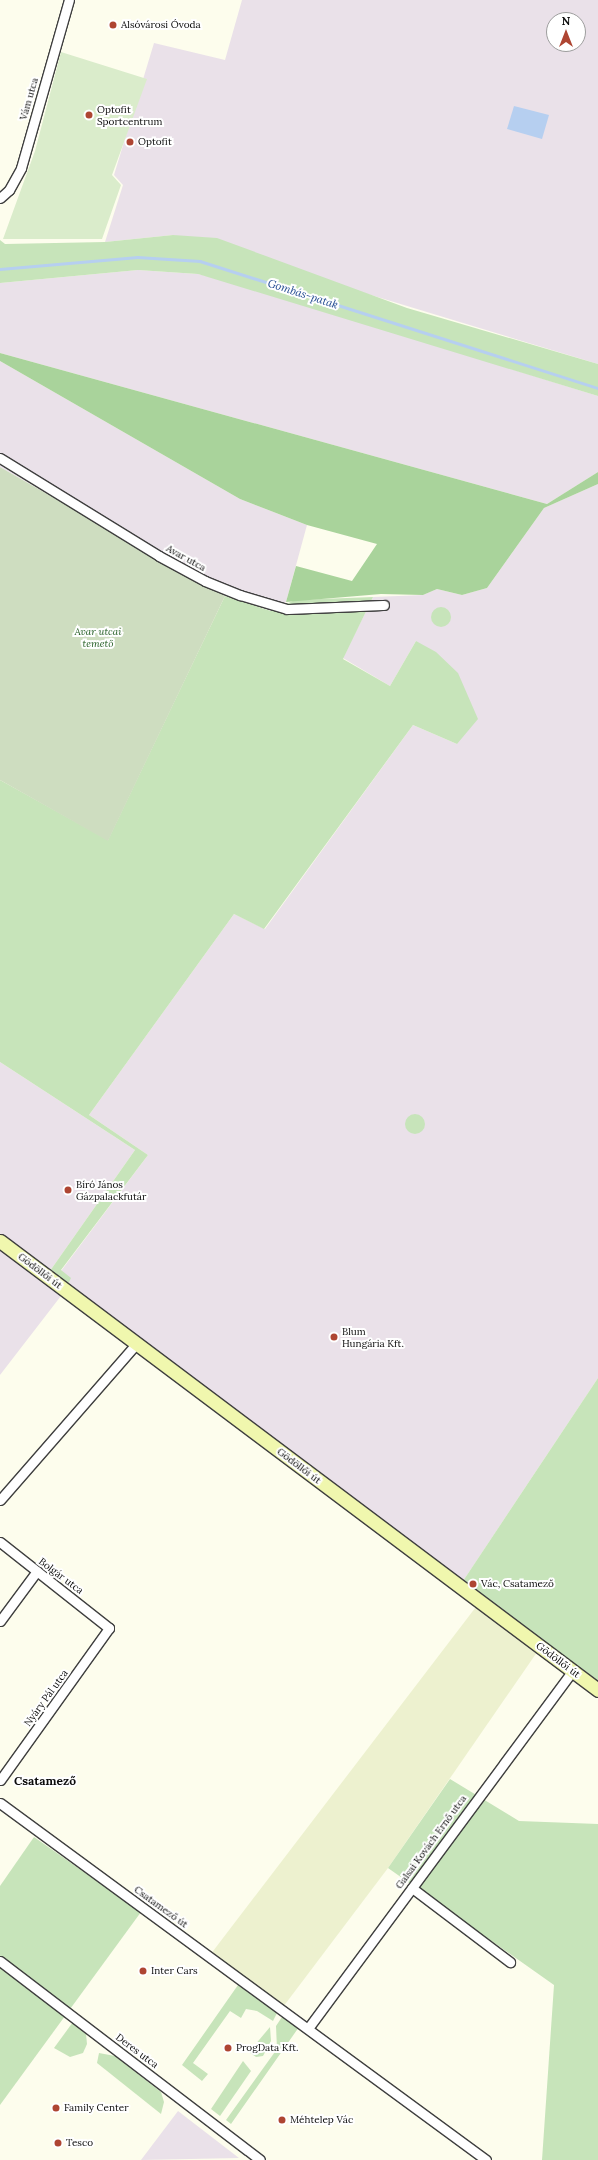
<!DOCTYPE html>
<meta charset="utf-8">
<style>
body{margin:0}
#map{position:relative;width:598px;height:2160px;overflow:hidden;background:#fdfded;font-family:Lora,serif}
div>[style]{position:absolute}
[style*='--x']{left:calc(var(--x)*1px);top:calc(var(--y)*1px);width:calc(var(--w)*1px);rotate:calc(var(--a)*1deg)}
.industrial>*{inset:0;background:#eae1e9}
.farmland>*{inset:0;background:#edf1cf}
.green>*{inset:0;background:#c7e4ba}
.round{border-radius:50%}
.forest>*{inset:0;background:#a9d39b}
.cemetery>*{inset:0;background:#ceddc0}
.pitch>*{inset:0;background:#daeccb}
.water>*{inset:0;background:#b6cff0}
.stream>*{height:2.5px;margin:-1.25px;padding:0 1.25px;transform-origin:1.25px;border-radius:1.25px;background:#b6cff0}
.roads{filter:drop-shadow(1px 0 #3f3f3f) drop-shadow(-1px 0 #3f3f3f) drop-shadow(0 1px #3f3f3f) drop-shadow(0 -1px #3f3f3f)}
.minor>*{height:9px;margin:-4.5px;padding:0 4.5px;transform-origin:4.5px;border-radius:4.5px;background:#fff}
.secondary>*{height:13px;margin:-6.5px;padding:0 6.5px;transform-origin:6.5px;border-radius:6.5px;background:#f0f7ae}
.dots>*{width:11px;height:11px;translate:-50% -50%;box-sizing:border-box;border:2px solid #fff;border-radius:50%}
span{translate:-50% -50%;white-space:nowrap;text-align:center;line-height:1.15;-webkit-text-stroke:4px #fff;paint-order:stroke}
.poi-label{font-size:10px;color:#0c0c0c}
.left{translate:0 -50%;text-align:left}
.street-label{font-size:10px;color:#0c0c0c}
.park-label{font-size:10px;color:#235d23;font-style:italic}
.water-label{font-size:11px;color:#224a91;font-style:italic}
.quarter-label{font-size:12px;color:#0c0c0c;font-weight:700}
.north{position:absolute;left:546px;top:12px;width:40px;height:40px;box-sizing:border-box;background:#fff;border:1px solid #9e9e9e;border-radius:50%;rotate:0deg;font-size:11px;font-weight:700;line-height:16px;text-align:center;color:#0c0c0c}
.north::after{content:'';display:block;margin:auto;width:14px;height:18px;background:#ae4532;clip-path:polygon(50% 0,100% 100%,50% 72%,0 100%)}
</style>
<div id="map">
<div class="industrial">
<i style="clip-path:polygon(evenodd,242px 0,598px 0,598px 364px,173px 235px,105px 242px,123px 185px,114px 175px,154px 43px,225px 60px,242px 0,554px 20px,578px 20px,578px 44px,554px 44px,554px 20px)"></i>
<i style="clip-path:polygon(138px 270px,198px 274px,236px 283px,598px 396px,598px 472px,547px 504px,0 353px,0 283px)"></i>
<i style="clip-path:polygon(0 361px,240px 499px,307px 525px,286px 602px,271px 611px,225px 596px,0 467px)"></i>
<i style="clip-path:polygon(598px 484px,598px 1378px,461px 1584px,64px 1292px,0 1375px,0 1062px,135px 1150px,45px 1278px,61px 1271px,148px 1155px,89px 1115px,234px 914px,265px 929px,413px 725px,457px 744px,416px 641px,390px 686px,343px 658px,373px 597px,423px 595px,437px 589px,462px 595px,487px 588px,544px 508px)"></i>
<i style="clip-path:polygon(178px 2111px,239px 2158px,141px 2160px)"></i>
</div>
<div class="farmland">
<i style="clip-path:polygon(482px 1599px,542px 1645px,388px 1868px,280px 2011px,207px 1959px)"></i>
</div>
<div class="green">
<i style="clip-path:polygon(173px 235px,217px 238px,407px 308px,598px 364px,598px 396px,198px 274px,138px 270px,0 283px,0 240px,5px 244px,105px 242px)"></i>
<i style="clip-path:polygon(225px 596px,271px 611px,295px 600px,373px 597px,343px 659px,390px 686px,416px 641px,436px 652px,458px 673px,478px 719px,457px 744px,413px 725px,264px 929px,234px 914px,89px 1115px,148px 1155px,61px 1270px,71px 1278px,64px 1292px,45px 1278px,135px 1150px,0 1062px,0 780px,108px 840px)"></i>
<i class="round" style="left:431px;top:607px;width:20px;height:20px"></i>
<i class="round" style="left:405px;top:1114px;width:20px;height:20px"></i>
<i style="clip-path:polygon(598px 1378px,598px 1686px,461px 1584px)"></i>
<i style="clip-path:polygon(450px 1779px,519px 1821px,598px 1824px,598px 2160px,542px 2160px,554px 1985px,388px 1868px)"></i>
<i style="clip-path:polygon(34px 1837px,141px 1912px,0 2105px,0 1886px)"></i>
<i style="clip-path:polygon(238px 1985px,277px 2013px,273px 2021px,257px 2011px,246px 2009px,241px 2018px,230px 2011px,193px 2063px,208px 2074px,202px 2081px,182px 2065px)"></i>
<i style="clip-path:polygon(282px 2017px,299px 2027px,231px 2124px,226px 2120px,277px 2049px,276px 2026px)"></i>
<i style="clip-path:polygon(73px 2022px,86px 2034px,87px 2044px,83px 2053px,70px 2057px,54px 2048px)"></i>
<i style="clip-path:polygon(270px 2027px,271px 2041px,263px 2056px,256px 2057px,249px 2052px)"></i>
<i style="clip-path:polygon(99px 2053px,115px 2056px,161px 2092px,164px 2102px,161px 2114px,97px 2063px)"></i>
<i style="clip-path:polygon(243px 2061px,251px 2071px,220px 2116px,211px 2109px)"></i>
</div>
<div class="forest">
<i style="clip-path:polygon(0 353px,547px 504px,598px 472px,598px 484px,544px 508px,487px 588px,462px 595px,437px 589px,423px 595px,381px 594px,286px 602px,296px 566px,352px 581px,377px 544px,307px 525px,240px 499px,0 361px)"></i>
</div>
<div class="cemetery">
<i style="clip-path:polygon(0 467px,225px 596px,108px 841px,0 780px)"></i>
</div>
<div class="pitch">
<i style="clip-path:polygon(61px 52px,147px 79px,112px 175px,121px 185px,102px 239px,3px 239px,35px 151px)"></i>
</div>
<div class="water">
<i style="clip-path:polygon(514px 106px,549px 115px,542px 139px,507px 129px)"></i>
</div>
<div class="stream">
<i style="--x:0;--y:269;--w:138;--a:-5"></i>
<i style="--x:137;--y:257;--w:63;--a:3.6"></i>
<i style="--x:200;--y:261;--w:418;--a:17.7"></i>
</div>
<div class="roads">
<div class="minor">
<i style="--x:0;--y:198;--w:12;--a:-42"></i>
<i style="--x:9;--y:190;--w:25;--a:-61"></i>
<i style="--x:21;--y:168;--w:175;--a:-74.1"></i>
<i style="--x:0;--y:458;--w:187;--a:31.6"></i>
<i style="--x:159;--y:556;--w:52;--a:28.5"></i>
<i style="--x:205;--y:581;--w:38;--a:22"></i>
<i style="--x:240;--y:595;--w:49;--a:16.6"></i>
<i style="--x:287;--y:609;--w:97;--a:-2.4"></i>
<i style="--x:0;--y:1500;--w:208;--a:-48.9"></i>
<i style="--x:0;--y:1542;--w:139;--a:38.3"></i>
<i style="--x:109;--y:1628;--w:187;--a:125.6"></i>
<i style="--x:0;--y:1621;--w:62;--a:-53.5"></i>
<i style="--x:0;--y:1803;--w:603;--a:36.3"></i>
<i style="--x:412;--y:1888;--w:123;--a:37.1"></i>
<i style="--x:0;--y:1961;--w:327;--a:37.4"></i>
<i style="--x:309;--y:2027;--w:443;--a:-53.5"></i>
</div>
<div class="secondary">
<i style="--x:0;--y:1241;--w:748;--a:36.9"></i>
</div>
</div>
<div class="dots">
<i style="left:113px;top:25px;background:#ae4532"></i>
<i style="left:89px;top:115px;background:#ae4532"></i>
<i style="left:130px;top:142px;background:#ae4532"></i>
<i style="left:68px;top:1190px;background:#ae4532"></i>
<i style="left:334px;top:1337px;background:#ae4532"></i>
<i style="left:473px;top:1584px;background:#ae4532"></i>
<i style="left:143px;top:1971px;background:#ae4532"></i>
<i style="left:228px;top:2048px;background:#ae4532"></i>
<i style="left:56px;top:2108px;background:#ae4532"></i>
<i style="left:282px;top:2120px;background:#ae4532"></i>
<i style="left:58px;top:2143px;background:#ae4532"></i>
</div>
<div class="poi-label">
<span class="left" style="left:121px;top:25px">Alsóvárosi Óvoda</span>
<span class="left" style="left:97px;top:115px">Optofit<br>Sportcentrum</span>
<span class="left" style="left:138px;top:142px">Optofit</span>
<span class="left" style="left:76px;top:1190px">Bíró János<br>Gázpalackfutár</span>
<span class="left" style="left:342px;top:1337px">Blum<br>Hungária Kft.</span>
<span class="left" style="left:481px;top:1584px">Vác, Csatamező</span>
<span class="left" style="left:151px;top:1971px">Inter Cars</span>
<span class="left" style="left:236px;top:2048px">ProgData Kft.</span>
<span class="left" style="left:64px;top:2108px">Family Center</span>
<span class="left" style="left:290px;top:2120px">Méhtelep Vác</span>
<span class="left" style="left:66px;top:2143px">Tesco</span>
</div>
<div class="street-label">
<span style="left:29px;top:99px;rotate:-74deg">Vám utca</span>
<span style="left:186px;top:558px;rotate:29deg">Avar utca</span>
<span style="left:40px;top:1271px;rotate:37deg">Gödöllői út</span>
<span style="left:299px;top:1466px;rotate:37deg">Gödöllői út</span>
<span style="left:61px;top:1576px;rotate:37deg">Bolgár utca</span>
<span style="left:558px;top:1660px;rotate:37deg">Gödöllői út</span>
<span style="left:46px;top:1698px;rotate:-54deg">Nyáry Pál utca</span>
<span style="left:431px;top:1842px;rotate:-54deg">Galsai Kovách Ernő utca</span>
<span style="left:161px;top:1907px;rotate:36deg">Csatamező út</span>
<span style="left:137px;top:2051px;rotate:37deg">Deres utca</span>
</div>
<div class="park-label">
<span style="left:98px;top:637px">Avar utcai<br>temető</span>
</div>
<div class="water-label">
<span style="left:303px;top:294px;rotate:18deg">Gombás-patak</span>
</div>
<div class="quarter-label">
<span style="left:45px;top:1781px">Csatamező</span>
</div>
<div class="north">N</div>
</div>
